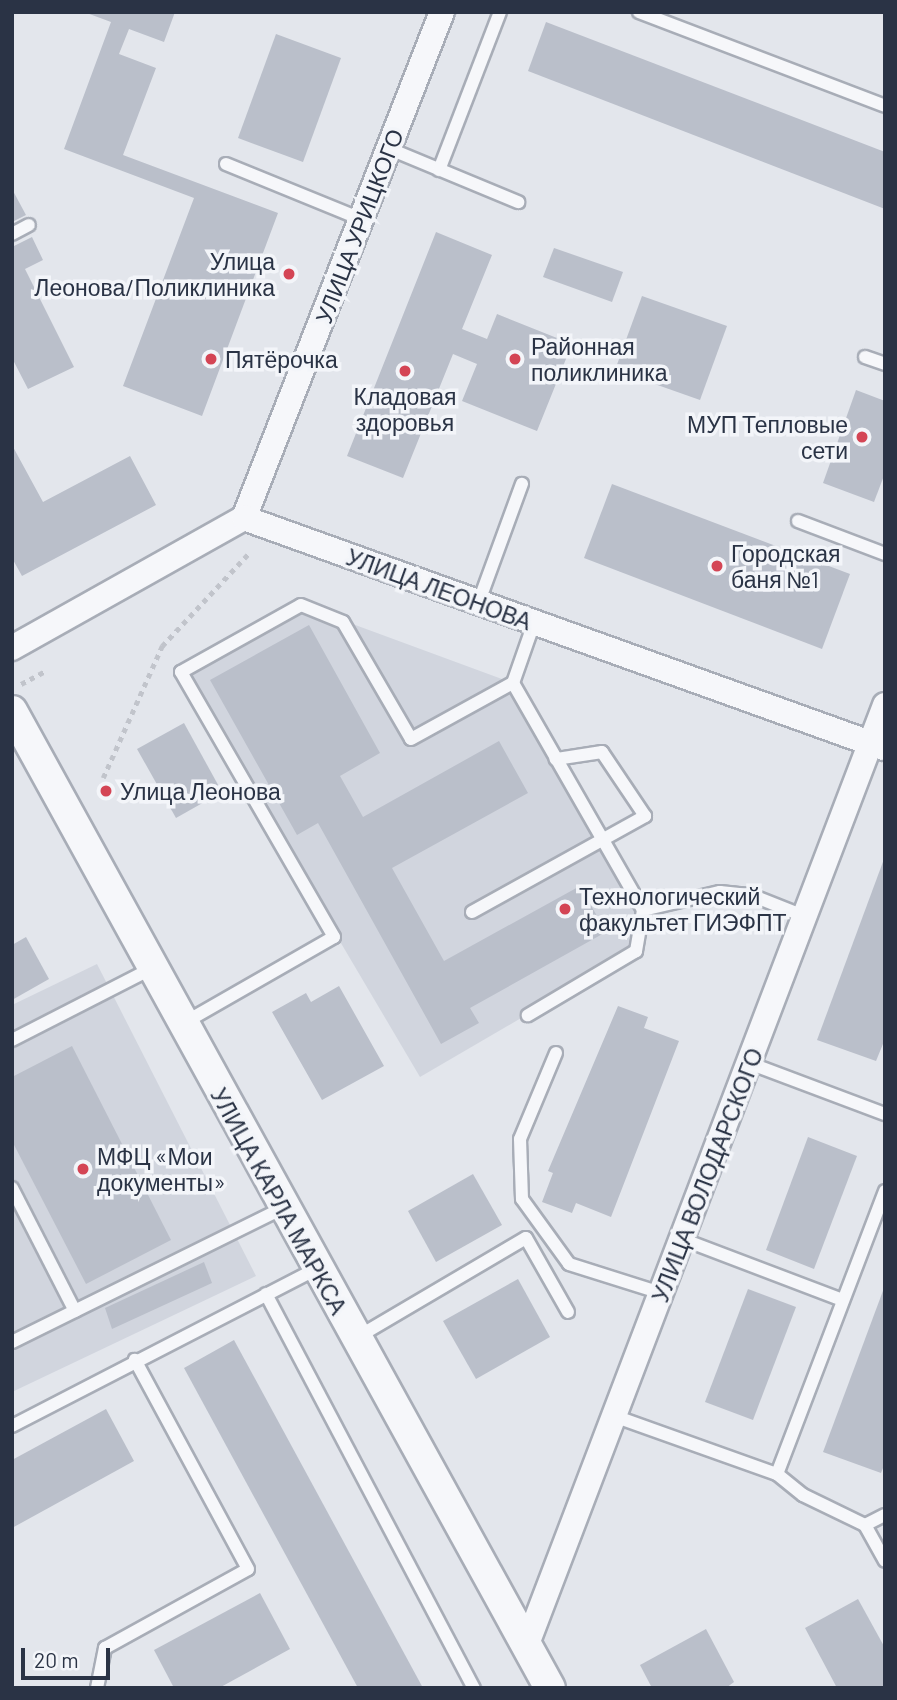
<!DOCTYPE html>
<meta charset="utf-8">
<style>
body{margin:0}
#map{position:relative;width:897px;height:1700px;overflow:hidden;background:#e3e6ec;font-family:Barlow,sans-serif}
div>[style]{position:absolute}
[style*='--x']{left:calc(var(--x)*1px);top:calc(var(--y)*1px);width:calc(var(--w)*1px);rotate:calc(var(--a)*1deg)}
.built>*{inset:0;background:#d1d5de}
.building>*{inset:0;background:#babfca}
.path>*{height:4.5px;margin-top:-2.25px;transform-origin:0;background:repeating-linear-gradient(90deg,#c1c4cb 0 5px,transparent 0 10px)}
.roads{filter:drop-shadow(2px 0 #a8adb7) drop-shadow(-2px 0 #a8adb7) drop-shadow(0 2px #a8adb7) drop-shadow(0 -2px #a8adb7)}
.service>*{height:12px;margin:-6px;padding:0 6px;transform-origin:6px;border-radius:6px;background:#f6f7fa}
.minor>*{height:24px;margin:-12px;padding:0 12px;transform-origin:12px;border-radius:12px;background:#f6f7fa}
.tertiary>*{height:30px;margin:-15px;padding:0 15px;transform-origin:15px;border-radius:15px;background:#f6f7fa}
.dots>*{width:19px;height:19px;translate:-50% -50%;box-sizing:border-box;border:4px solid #f3f5f9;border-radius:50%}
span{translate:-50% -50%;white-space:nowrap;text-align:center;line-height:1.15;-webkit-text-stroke:7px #f3f5f9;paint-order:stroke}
.street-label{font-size:23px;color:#2a3345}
.poi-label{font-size:23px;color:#2a3345}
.right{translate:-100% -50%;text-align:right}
.left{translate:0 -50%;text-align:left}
.frame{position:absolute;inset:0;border:14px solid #2a3345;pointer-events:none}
.scale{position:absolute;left:21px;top:1648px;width:89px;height:32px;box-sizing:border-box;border:4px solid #2a3345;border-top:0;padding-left:9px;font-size:21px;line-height:24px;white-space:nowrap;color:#2a3345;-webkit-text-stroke:5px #f3f5f9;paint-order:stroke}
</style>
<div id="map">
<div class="built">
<i style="clip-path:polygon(301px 605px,513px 683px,643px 910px,636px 951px,420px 1077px,181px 672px)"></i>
<i style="clip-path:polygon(97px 964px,256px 1276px,12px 1392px,12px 1005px)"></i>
</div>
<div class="building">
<i style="clip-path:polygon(84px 12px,175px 12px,164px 42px,129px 29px,119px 54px,156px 68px,123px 155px,278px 213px,202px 416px,123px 386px,194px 198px,64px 149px,111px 22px)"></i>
<i style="clip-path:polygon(546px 22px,885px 152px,885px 209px,528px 71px)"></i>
<i style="clip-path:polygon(276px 34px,341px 58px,303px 162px,238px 138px)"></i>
<i style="clip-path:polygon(12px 189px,26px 215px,12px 222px)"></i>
<i style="clip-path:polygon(436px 232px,492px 255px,462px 329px,487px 339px,497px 314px,572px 344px,537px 431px,462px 401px,477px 364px,453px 354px,403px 478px,347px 456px)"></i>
<i style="clip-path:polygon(32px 237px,43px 260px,25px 269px,74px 367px,28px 389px,12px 358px,12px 247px)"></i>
<i style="clip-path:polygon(554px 248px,623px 272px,612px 302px,543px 277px)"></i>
<i style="clip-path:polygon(642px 296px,727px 326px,700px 400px,615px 370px)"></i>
<i style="clip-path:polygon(856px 390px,885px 401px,885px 473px,874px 502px,823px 483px)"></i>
<i style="clip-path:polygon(12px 445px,43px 502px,130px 456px,156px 505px,22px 576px,12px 558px)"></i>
<i style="clip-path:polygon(612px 484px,850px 574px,822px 649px,584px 558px)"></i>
<i style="clip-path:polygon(309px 625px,380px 753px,340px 776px,363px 817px,499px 741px,528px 793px,392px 868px,444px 961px,580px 886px,606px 932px,470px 1008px,479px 1023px,441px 1044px,318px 823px,297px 835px,210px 680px)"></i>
<i style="clip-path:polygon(184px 723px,222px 792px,176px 818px,137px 749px)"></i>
<i style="clip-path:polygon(884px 859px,885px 1039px,876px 1061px,817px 1040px)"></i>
<i style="clip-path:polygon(26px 937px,49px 979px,12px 1000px,12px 945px)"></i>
<i style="clip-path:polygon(339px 986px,384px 1066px,322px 1100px,272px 1012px,306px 993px,311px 1002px)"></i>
<i style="clip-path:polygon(618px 1006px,648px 1017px,644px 1028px,679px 1041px,611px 1217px,576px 1203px,572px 1213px,542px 1202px,553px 1173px,548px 1171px)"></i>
<i style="clip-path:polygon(72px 1046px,171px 1240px,86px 1284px,12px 1141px,12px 1077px)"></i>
<i style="clip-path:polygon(808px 1137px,857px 1156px,814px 1269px,766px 1250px)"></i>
<i style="clip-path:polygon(473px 1174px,502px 1225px,436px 1262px,408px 1211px)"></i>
<i style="clip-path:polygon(204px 1262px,212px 1283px,112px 1329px,105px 1308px)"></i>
<i style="clip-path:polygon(518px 1279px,550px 1337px,476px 1379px,443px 1321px)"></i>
<i style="clip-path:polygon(884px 1288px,885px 1463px,881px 1473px,823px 1452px)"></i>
<i style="clip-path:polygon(748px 1289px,796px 1307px,753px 1420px,705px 1402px)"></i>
<i style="clip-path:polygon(234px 1340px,423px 1688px,358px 1688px,184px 1368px)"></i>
<i style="clip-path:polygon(106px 1409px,134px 1461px,12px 1528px,12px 1460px)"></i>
<i style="clip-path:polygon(260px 1593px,290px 1649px,219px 1688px,174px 1688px,154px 1650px)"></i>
<i style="clip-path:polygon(858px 1599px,885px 1648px,885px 1688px,837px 1688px,805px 1628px)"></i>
<i style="clip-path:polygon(706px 1629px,734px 1682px,726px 1688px,652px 1688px,640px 1665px)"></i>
</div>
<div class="path">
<i style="--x:21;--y:684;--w:27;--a:-28"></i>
<i style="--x:103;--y:778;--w:145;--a:-65.9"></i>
<i style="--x:162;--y:646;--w:129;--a:-46.9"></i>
</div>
<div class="roads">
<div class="service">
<i style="--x:639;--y:12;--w:263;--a:20.9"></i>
<i style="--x:390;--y:149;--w:139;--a:22.5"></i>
<i style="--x:226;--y:164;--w:148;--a:22.2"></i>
<i style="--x:439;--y:170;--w:169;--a:-68.9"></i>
<i style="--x:12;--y:234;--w:19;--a:-28"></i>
<i style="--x:865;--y:357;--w:21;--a:19"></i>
<i style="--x:798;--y:521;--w:93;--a:20.8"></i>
<i style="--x:478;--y:604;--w:128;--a:-69.9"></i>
<i style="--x:513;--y:683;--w:64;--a:-70.7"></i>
<i style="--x:643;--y:910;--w:79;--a:-13.2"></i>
<i style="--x:720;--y:892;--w:31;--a:6"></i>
<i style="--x:751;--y:895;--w:59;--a:21.8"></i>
<i style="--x:472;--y:912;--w:198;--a:-29"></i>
<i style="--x:645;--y:816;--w:77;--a:-123.9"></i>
<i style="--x:602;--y:752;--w:47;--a:171.3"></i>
<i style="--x:182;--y:1024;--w:175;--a:-29.8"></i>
<i style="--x:334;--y:937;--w:306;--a:-120"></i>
<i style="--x:181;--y:672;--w:137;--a:-29.2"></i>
<i style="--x:301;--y:605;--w:45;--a:22"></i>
<i style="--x:343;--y:622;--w:135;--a:59.8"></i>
<i style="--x:411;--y:739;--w:116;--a:-28.8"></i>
<i style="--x:513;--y:683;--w:262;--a:60.2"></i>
<i style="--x:643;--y:910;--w:42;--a:99.7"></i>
<i style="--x:636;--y:951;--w:126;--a:149.3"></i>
<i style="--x:12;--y:1040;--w:156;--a:-27.1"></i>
<i style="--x:556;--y:1053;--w:93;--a:112.7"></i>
<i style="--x:520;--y:1139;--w:60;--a:88.1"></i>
<i style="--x:522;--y:1199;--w:80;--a:54.1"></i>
<i style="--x:569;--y:1264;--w:96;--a:17.5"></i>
<i style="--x:749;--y:1063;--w:145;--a:20.6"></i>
<i style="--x:12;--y:1188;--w:138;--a:62.9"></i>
<i style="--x:682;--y:1239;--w:172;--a:20.8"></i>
<i style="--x:266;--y:1294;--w:446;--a:62.2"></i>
<i style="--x:356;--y:1338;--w:197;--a:-30.5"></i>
<i style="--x:526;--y:1238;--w:85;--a:60.4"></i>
<i style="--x:12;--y:1342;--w:302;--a:-26.3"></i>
<i style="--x:614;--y:1416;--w:173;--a:19.6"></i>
<i style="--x:777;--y:1474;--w:33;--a:39"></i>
<i style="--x:803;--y:1495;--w:69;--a:25.8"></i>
<i style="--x:865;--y:1525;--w:41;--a:60.9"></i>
<i style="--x:12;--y:1426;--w:342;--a:-27.3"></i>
<i style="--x:777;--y:1474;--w:303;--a:-69.1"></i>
<i style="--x:865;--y:1525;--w:22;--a:-27"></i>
<i style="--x:97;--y:1688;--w:41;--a:-78.7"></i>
<i style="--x:105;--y:1648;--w:163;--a:-28.9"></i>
<i style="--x:248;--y:1569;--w:238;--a:-118.4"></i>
</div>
<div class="minor">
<i style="--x:244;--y:518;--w:543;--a:-68.63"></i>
<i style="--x:12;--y:648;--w:266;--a:-29.3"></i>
<i style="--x:244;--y:518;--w:680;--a:19.77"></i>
<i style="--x:527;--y:1644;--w:1005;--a:-69.13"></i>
</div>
<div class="tertiary">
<i style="--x:12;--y:711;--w:1115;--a:61.16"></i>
</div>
</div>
<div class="dots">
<i style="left:289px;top:274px;background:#d44555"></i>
<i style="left:211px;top:359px;background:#d44555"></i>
<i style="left:515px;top:359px;background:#d44555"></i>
<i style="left:405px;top:371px;background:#d44555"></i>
<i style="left:862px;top:437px;background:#d44555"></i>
<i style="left:717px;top:566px;background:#d44555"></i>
<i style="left:106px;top:791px;background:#d44555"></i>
<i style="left:565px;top:909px;background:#d44555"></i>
<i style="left:83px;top:1169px;background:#d44555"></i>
</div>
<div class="street-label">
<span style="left:359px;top:226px;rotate:-69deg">УЛИЦА УРИЦКОГО</span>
<span style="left:439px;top:589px;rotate:20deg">УЛИЦА ЛЕОНОВА</span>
<span style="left:707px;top:1175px;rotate:-69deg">УЛИЦА ВОЛОДАРСКОГО</span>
<span style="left:279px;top:1201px;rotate:61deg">УЛИЦА КАРЛА МАРКСА</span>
</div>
<div class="poi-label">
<span class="right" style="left:275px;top:274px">Улица<br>Леонова/Поликлиника</span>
<span class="left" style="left:531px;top:359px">Районная<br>поликлиника</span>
<span class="left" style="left:225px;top:359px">Пятёрочка</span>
<span style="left:405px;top:409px">Кладовая<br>здоровья</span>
<span class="right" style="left:848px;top:437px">МУП Тепловые<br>сети</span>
<span class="left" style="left:731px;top:566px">Городская<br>баня №1</span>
<span class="left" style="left:120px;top:791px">Улица Леонова</span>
<span class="left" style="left:579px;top:909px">Технологический<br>факультет ГИЭФПТ</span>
<span class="left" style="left:97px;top:1169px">МФЦ «Мои<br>документы»</span>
</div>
<div class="frame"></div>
<div class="scale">20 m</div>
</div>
